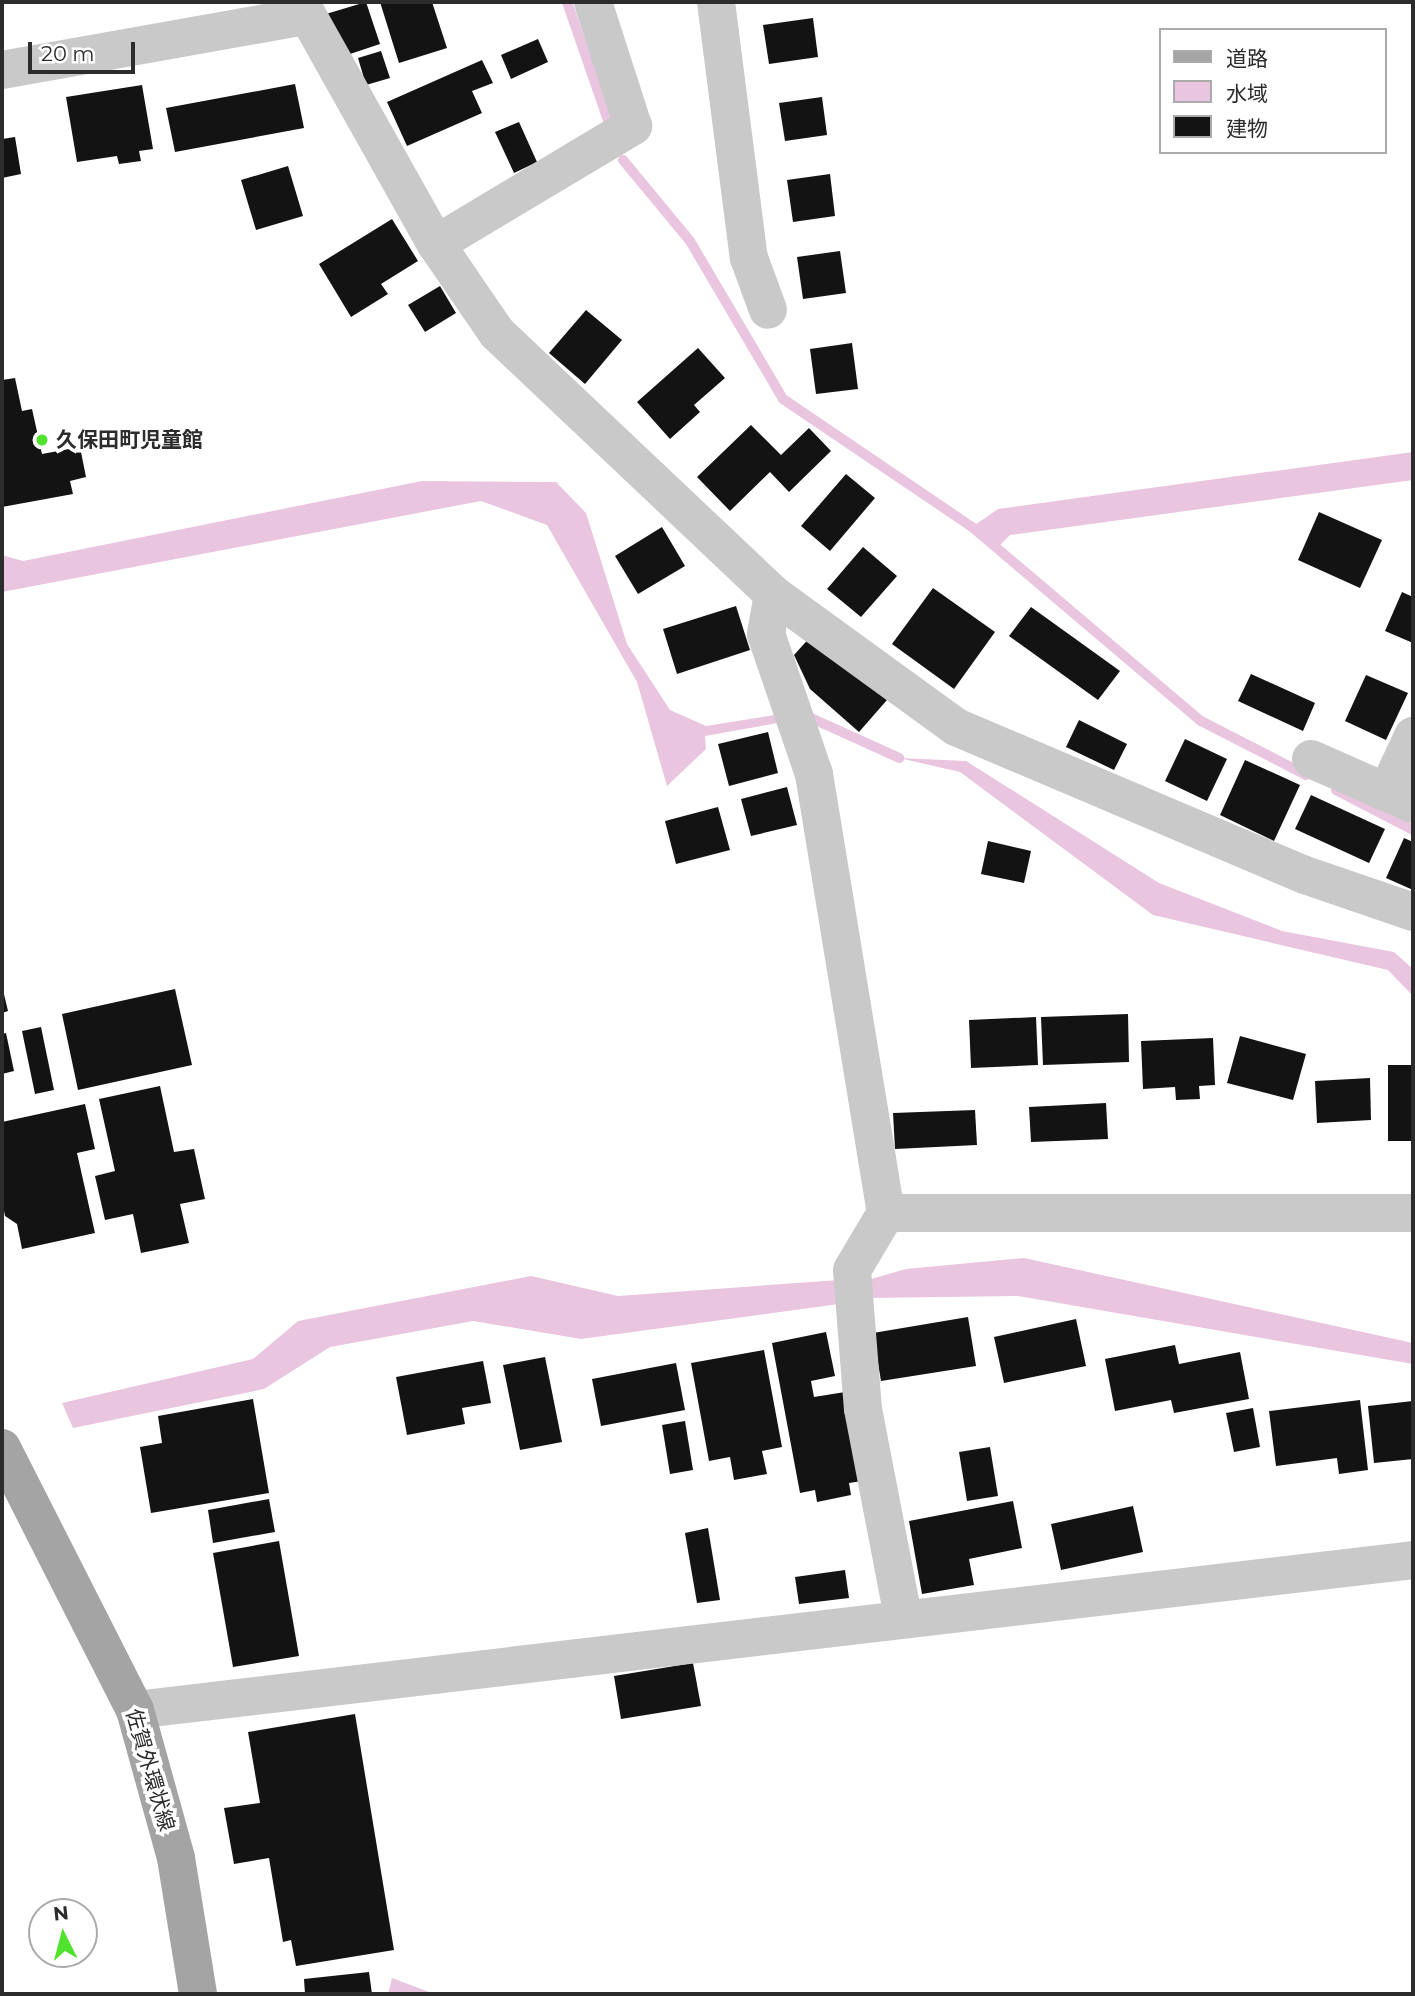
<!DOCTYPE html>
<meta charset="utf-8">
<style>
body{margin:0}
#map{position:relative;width:1415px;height:1996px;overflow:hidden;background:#fff;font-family:Montserrat,"Noto Sans JP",sans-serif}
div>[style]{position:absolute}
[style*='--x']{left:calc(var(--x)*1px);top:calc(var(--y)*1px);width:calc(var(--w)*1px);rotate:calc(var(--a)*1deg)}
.water>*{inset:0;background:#eac5e0}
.stream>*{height:10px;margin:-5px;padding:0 5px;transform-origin:5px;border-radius:5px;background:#eac5e0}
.building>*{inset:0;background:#131313}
.minor>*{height:38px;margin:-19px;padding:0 19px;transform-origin:19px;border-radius:19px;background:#c9c9c9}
.major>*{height:38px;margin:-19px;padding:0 19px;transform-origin:19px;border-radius:19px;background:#a4a4a4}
.dots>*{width:19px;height:19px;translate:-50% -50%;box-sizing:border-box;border:4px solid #fff;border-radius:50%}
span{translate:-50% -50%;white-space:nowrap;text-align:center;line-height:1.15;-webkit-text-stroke:7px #fff;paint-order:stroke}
.poi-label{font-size:21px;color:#2c2c2c;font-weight:700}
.left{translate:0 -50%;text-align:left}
.street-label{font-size:21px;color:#2c2c2c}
.frame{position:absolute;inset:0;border:4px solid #2c2c2c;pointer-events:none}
.legend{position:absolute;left:1159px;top:28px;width:228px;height:126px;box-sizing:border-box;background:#fff;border:2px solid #ababab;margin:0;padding:9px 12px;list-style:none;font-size:21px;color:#2c2c2c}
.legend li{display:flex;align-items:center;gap:14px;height:35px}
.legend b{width:35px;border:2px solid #ababab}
.north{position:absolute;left:28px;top:1898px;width:70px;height:70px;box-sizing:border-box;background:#fff;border:2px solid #ababab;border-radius:50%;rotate:354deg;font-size:19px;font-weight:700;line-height:28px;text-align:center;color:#2c2c2c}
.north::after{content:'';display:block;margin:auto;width:24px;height:32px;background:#51e22f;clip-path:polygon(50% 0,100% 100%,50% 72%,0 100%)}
.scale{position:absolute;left:28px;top:42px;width:107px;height:32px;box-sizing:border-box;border:4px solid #2c2c2c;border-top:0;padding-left:9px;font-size:21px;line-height:24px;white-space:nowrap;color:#2c2c2c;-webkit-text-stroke:5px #fff;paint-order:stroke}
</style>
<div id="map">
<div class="water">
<i style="clip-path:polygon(1413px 452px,1413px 480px,1010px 535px,996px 549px,972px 527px,998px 509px)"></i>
<i style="clip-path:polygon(422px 481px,556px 482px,586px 513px,627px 644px,670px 710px,706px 726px,775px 715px,778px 723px,705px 736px,706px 749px,667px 786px,637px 682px,547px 525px,481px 501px,2px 592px,2px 555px,23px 561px)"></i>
<i style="clip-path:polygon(899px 758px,966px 761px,1159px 883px,1282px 931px,1394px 952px,1413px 969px,1413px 996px,1388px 970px,1153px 915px,960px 772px)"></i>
<i style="clip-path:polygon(1024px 1258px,1413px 1343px,1413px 1364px,1018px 1296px,867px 1298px,864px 1281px,906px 1269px)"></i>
<i style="clip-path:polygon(531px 1276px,618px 1296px,839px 1280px,839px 1304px,581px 1339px,473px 1321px,330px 1347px,264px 1389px,73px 1428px,62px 1403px,253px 1359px,298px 1321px)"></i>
<i style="clip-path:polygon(392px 1978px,429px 1992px,429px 1994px,388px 1994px)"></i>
</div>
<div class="stream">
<i style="--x:567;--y:2;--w:128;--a:70.9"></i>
<i style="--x:623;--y:160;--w:105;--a:50.4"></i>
<i style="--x:690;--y:241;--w:183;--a:59.5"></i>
<i style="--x:783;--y:399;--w:228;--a:34.1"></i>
<i style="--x:972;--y:527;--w:300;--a:40.3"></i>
<i style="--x:1201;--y:721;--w:118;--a:27.2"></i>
<i style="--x:811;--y:718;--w:97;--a:24.4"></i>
<i style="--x:1336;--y:790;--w:87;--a:27.5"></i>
</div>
<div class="building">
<i style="clip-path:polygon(366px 2px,380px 44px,350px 54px,326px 14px)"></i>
<i style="clip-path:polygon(380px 2px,432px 2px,447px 48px,399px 63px)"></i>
<i style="clip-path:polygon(813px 18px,818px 57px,769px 64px,763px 25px)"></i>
<i style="clip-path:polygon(538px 39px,548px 62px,511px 79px,501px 55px)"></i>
<i style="clip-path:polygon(381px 51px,390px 78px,366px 85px,358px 58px)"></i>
<i style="clip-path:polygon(482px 60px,493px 83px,472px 91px,482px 113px,407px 146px,387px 102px)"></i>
<i style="clip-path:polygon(295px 84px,304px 128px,175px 152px,166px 108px)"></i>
<i style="clip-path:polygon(142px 85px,153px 149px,139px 151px,141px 161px,119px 164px,117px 156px,77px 162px,66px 97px)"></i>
<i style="clip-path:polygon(822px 97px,827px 135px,785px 141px,779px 103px)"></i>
<i style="clip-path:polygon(519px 122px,537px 162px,514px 173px,495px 132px)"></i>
<i style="clip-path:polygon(15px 137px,21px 174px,2px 178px,2px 139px)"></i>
<i style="clip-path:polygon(288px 166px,303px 216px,256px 230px,241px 180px)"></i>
<i style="clip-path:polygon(830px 174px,835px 216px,793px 222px,787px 180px)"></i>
<i style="clip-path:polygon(392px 219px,418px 261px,381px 284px,388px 294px,351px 317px,319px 264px)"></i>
<i style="clip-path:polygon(840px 251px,846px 293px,803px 299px,797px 257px)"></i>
<i style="clip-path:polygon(440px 286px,456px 313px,425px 332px,408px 305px)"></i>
<i style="clip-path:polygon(586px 310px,622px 340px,585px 384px,549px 353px)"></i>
<i style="clip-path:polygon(852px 343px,858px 389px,816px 394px,810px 349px)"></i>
<i style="clip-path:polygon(698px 348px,725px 378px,694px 405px,700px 412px,670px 439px,637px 402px)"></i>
<i style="clip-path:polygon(15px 378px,22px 411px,32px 409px,42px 454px,80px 447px,86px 477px,70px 481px,73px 494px,2px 507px,2px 380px)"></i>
<i style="clip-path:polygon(751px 425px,781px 455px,809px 428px,831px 451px,789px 492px,770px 472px,730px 511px,697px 477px)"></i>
<i style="clip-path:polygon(846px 474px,875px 498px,830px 551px,801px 526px)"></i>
<i style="clip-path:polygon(1319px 512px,1382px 540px,1360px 588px,1298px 560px)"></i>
<i style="clip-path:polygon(662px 527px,685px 566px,638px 594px,615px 556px)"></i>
<i style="clip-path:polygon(863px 547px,897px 576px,861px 617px,827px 589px)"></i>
<i style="clip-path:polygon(933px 588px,995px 632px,954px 689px,892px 644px)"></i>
<i style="clip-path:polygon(1402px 592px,1413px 597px,1413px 643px,1385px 631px)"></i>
<i style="clip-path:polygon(736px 606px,750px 650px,677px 674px,663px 629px)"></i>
<i style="clip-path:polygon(1031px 607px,1120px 671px,1098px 700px,1009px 636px)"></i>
<i style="clip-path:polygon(813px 634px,887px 700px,859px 732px,810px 689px,794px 655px)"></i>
<i style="clip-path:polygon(1251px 674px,1315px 703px,1303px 731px,1238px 701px)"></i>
<i style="clip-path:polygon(1366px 675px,1408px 693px,1386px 740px,1345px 721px)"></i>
<i style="clip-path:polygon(1079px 720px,1127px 744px,1114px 770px,1066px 747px)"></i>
<i style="clip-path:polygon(768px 732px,778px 773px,729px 786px,718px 744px)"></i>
<i style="clip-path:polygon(1185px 739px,1227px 759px,1207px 801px,1165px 781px)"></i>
<i style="clip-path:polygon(1245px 760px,1300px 785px,1274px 841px,1220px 815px)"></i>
<i style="clip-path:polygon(787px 787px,797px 825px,751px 836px,741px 799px)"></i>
<i style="clip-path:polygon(1311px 795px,1385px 829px,1369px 863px,1295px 829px)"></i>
<i style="clip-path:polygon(718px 807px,730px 850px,676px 864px,665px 821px)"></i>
<i style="clip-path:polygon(1404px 838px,1413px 842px,1413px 890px,1386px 878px)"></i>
<i style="clip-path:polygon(988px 841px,1031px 851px,1024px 883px,981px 874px)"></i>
<i style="clip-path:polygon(2px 986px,8px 1011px,2px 1013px)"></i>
<i style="clip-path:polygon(175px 989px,192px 1065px,78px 1090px,62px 1014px)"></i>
<i style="clip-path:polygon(1128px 1014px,1129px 1062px,1043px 1065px,1041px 1017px)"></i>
<i style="clip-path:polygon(1036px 1017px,1038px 1065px,971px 1068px,969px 1020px)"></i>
<i style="clip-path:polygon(41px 1027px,54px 1090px,35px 1094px,22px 1031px)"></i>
<i style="clip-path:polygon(6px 1033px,14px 1071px,2px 1074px,2px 1034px)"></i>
<i style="clip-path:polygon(1240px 1036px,1306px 1054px,1293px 1100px,1227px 1083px)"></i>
<i style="clip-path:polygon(1213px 1038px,1215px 1085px,1199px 1086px,1200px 1099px,1176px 1100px,1175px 1087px,1143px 1089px,1141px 1041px)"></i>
<i style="clip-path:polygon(1388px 1065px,1413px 1065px,1413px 1141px,1388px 1141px)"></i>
<i style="clip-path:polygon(1370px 1078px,1371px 1120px,1317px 1123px,1315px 1081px)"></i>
<i style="clip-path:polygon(160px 1086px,174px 1152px,194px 1149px,205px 1199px,180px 1204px,189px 1243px,141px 1253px,133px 1214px,105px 1220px,95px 1176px,115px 1171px,99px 1099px)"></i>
<i style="clip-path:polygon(1106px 1103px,1108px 1139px,1031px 1142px,1029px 1107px)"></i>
<i style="clip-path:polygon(85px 1104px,95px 1149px,77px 1153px,95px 1233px,22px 1249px,17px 1224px,5px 1216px,2px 1201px,2px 1122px)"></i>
<i style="clip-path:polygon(975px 1110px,977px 1145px,895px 1149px,893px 1113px)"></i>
<i style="clip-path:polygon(968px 1317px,976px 1366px,881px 1381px,873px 1333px)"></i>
<i style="clip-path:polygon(1076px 1319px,1086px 1366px,1004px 1383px,994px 1337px)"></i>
<i style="clip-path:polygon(826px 1332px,835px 1376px,811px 1381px,814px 1397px,845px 1392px,862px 1481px,849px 1483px,851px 1495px,817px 1502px,815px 1490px,800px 1493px,772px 1343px)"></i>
<i style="clip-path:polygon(1175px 1345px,1179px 1364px,1240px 1352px,1249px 1399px,1174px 1413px,1171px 1400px,1115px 1411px,1105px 1359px)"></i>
<i style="clip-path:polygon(764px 1350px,782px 1447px,762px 1451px,767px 1474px,734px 1480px,730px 1457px,709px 1461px,691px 1363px)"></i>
<i style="clip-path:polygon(545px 1357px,562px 1442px,520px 1450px,503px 1365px)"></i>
<i style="clip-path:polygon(483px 1361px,491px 1403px,462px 1408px,465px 1424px,407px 1435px,396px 1377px)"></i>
<i style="clip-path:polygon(676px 1363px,685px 1410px,601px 1426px,592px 1379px)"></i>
<i style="clip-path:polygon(253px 1399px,269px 1493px,151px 1513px,140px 1447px,162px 1443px,158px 1416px)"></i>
<i style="clip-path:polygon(1360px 1400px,1368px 1470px,1339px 1474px,1337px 1458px,1276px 1466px,1269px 1411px)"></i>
<i style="clip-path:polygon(1413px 1401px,1413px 1459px,1374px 1463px,1368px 1406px)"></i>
<i style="clip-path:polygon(1253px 1408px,1260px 1447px,1234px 1452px,1226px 1413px)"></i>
<i style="clip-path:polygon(685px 1421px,693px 1470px,670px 1474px,662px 1425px)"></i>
<i style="clip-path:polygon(990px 1447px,998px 1496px,967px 1501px,959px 1452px)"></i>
<i style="clip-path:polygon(269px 1499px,275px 1532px,213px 1543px,208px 1510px)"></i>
<i style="clip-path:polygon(1013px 1501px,1022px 1548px,969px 1559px,974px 1585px,922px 1594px,909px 1521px)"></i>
<i style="clip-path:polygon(1133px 1506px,1143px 1552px,1061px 1570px,1051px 1524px)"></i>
<i style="clip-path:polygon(708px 1528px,720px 1600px,697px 1603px,685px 1533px)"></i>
<i style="clip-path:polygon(279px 1541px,299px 1656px,233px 1667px,213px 1553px)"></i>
<i style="clip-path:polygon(845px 1570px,849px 1598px,799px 1604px,795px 1577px)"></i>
<i style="clip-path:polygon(693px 1663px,701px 1706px,621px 1719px,614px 1676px)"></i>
<i style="clip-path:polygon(355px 1714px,394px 1950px,296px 1966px,291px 1940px,283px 1942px,269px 1858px,234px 1864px,224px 1808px,260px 1803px,248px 1732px)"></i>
<i style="clip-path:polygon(369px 1972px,372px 1994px,305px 1994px,304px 1979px)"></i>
</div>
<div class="minor">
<i style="--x:300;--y:2;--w:278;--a:60.7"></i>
<i style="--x:436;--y:244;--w:108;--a:55.6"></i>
<i style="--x:497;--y:333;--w:380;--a:43.4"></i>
<i style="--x:773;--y:594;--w:226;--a:36"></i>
<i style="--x:956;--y:727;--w:379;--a:23"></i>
<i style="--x:1305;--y:875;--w:114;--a:18.9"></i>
<i style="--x:716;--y:2;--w:258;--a:82.7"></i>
<i style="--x:749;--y:258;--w:55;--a:69.9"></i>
<i style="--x:2;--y:70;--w:309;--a:-10.1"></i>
<i style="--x:436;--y:244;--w:230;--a:-30.9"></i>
<i style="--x:633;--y:126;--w:130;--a:-107.9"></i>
<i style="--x:773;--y:594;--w:41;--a:99.9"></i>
<i style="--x:766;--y:634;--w:148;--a:71.1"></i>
<i style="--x:814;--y:774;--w:445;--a:80.7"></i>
<i style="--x:886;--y:1213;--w:66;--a:120.8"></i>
<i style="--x:852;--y:1270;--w:139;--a:85.5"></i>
<i style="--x:863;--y:1409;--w:212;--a:79.1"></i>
<i style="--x:1311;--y:759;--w:111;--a:23.8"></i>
<i style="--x:1387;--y:792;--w:62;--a:-65.1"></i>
<i style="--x:886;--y:1213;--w:527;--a:0"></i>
<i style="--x:135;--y:1710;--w:1287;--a:-6.69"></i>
</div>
<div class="major">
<i style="--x:2;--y:1448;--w:294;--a:63.1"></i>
<i style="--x:135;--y:1710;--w:154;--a:74.5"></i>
<i style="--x:176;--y:1858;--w:138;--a:80.8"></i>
</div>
<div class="dots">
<i style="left:42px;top:440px;background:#51e22f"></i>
</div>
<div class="poi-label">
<span class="left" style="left:56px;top:440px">久保田町児童館</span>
</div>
<div class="street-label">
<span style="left:150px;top:1770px;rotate:74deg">佐賀外環状線</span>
</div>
<div class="frame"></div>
<ul class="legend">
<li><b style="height:9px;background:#a4a4a4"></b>道路</li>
<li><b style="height:19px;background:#eac5e0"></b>水域</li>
<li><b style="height:19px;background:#131313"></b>建物</li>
</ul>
<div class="north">N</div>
<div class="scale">20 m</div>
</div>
